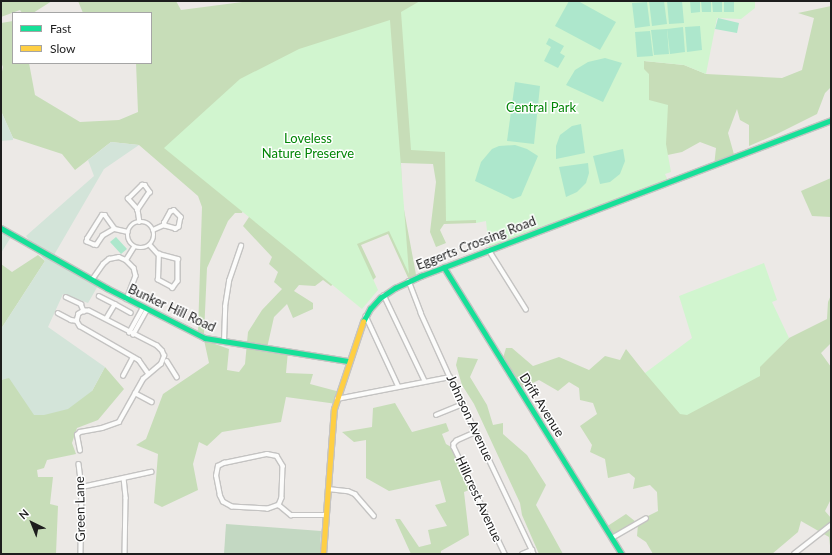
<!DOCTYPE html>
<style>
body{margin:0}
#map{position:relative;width:832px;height:555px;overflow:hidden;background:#ece9e6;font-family:Lato,sans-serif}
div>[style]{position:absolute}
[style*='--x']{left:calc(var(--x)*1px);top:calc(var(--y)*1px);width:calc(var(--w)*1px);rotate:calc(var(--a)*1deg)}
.forest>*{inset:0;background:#c7ddb8}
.wetland>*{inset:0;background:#d3e4d9}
.cemetery>*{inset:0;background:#c3d8c2}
.park>*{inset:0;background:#d1f5cf}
.pitch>*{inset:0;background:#ade7cc}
.roads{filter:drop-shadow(1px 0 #c4c3c2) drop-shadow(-1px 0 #c4c3c2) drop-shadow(0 1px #c4c3c2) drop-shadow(0 -1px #c4c3c2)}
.street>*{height:3.5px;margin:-1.75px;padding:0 1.75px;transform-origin:1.75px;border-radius:1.75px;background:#fcfcfb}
.street>.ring{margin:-1.75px;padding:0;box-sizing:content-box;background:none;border:3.5px solid #fcfcfb;border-radius:50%}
.fast>*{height:4.5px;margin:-2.25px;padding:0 2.25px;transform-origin:2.25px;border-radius:2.25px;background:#16e098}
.slow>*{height:4.5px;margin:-2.25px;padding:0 2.25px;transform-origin:2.25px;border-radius:2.25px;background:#ffcf43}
span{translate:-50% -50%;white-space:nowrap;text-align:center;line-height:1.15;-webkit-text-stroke:3px #fff;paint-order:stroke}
.park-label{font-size:13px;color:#028506}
.street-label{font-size:13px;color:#1d1d1d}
.frame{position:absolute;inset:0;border:2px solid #1d1d1d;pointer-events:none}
.legend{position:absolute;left:12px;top:12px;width:140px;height:52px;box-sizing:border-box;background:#fff;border:1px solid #a5a5a5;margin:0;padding:5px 7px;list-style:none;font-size:12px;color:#1d1d1d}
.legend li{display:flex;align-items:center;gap:8px;height:20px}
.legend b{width:20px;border:1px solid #a5a5a5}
.north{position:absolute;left:12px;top:503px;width:40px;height:40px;-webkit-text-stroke:3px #fff;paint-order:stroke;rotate:317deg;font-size:11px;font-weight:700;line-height:16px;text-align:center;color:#1d1d1d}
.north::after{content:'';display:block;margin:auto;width:14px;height:18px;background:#1d1d1d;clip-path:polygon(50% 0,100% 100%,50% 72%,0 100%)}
</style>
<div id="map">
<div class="forest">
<i style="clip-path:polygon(1px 1px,52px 1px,33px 13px,22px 13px,20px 10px,1px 17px)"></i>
<i style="clip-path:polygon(78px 1px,176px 1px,181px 10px,250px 1px,549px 1px,476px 223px,444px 224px,440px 230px,446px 243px,436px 247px,430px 232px,436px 182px,433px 164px,401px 163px,402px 199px,417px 280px,410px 282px,388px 234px,361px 245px,376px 277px,359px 294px,338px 279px,331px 286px,323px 280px,315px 286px,299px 285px,294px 291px,313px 303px,313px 309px,293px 318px,287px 304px,274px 317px,267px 348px,288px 351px,286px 373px,313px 374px,310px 384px,340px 392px,337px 404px,286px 397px,281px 422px,222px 432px,207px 446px,199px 442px,193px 464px,198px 490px,162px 507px,154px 503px,158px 454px,136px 445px,146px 439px,163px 394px,209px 363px,204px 340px,229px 349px,227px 370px,239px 372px,245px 364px,248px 332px,262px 310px,282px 289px,274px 282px,278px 272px,269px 264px,272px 257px,243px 226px,257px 205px,246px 202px,242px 213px,235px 213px,228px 221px,207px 268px,204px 334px,198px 332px,202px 207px,198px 196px,139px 145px,111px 142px,75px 170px,62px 154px,13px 138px,1px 111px,1px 76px,3px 67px,1px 62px,1px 23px,13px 21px,13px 63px,29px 63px,35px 95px,80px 122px,119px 120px,138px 112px,136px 63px,151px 63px,151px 13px,83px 13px)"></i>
<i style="clip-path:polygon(831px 6px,831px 87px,825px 93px,817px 114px,777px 134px,749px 146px,749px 125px,740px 120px,737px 109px,728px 133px,735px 158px,714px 166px,716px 148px,700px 142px,682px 152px,658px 157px,643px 103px,644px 61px,684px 65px,706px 74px,782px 78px,802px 70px,814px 18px,798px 13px)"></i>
<i style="clip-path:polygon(831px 178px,831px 217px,812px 216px,801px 191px)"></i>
<i style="clip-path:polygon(38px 255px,45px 261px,1px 329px,1px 264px,12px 272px)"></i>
<i style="clip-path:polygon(831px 295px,831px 343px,821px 353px,831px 367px,831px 499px,825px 511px,831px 518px,831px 554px,829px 537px,801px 521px,798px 532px,772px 554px,653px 554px,646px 542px,637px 536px,638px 524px,614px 539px,606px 527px,626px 514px,636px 522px,658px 511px,657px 492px,650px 485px,633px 489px,635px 478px,629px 473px,608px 478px,605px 459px,590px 452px,592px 445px,580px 426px,597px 414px,593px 403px,580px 400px,579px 388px,569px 382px,558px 391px,539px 380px,522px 388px,503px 358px,506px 348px,512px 348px,533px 366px,559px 357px,589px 370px,605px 356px,620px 360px,626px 349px,645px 373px,759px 367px,789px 338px,827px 319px,828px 302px)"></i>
<i style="clip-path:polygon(458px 357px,478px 359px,470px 377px,487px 405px,493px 425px,503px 423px,503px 434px,527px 455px,546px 485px,536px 505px,563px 554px,539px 554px,522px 515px,520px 503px,474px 404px,462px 385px,456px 365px)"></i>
<i style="clip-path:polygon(105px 367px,124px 389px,98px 420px,77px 428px,72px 443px,76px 454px,47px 460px,44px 468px,37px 470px,38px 477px,53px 477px,50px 504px,58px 506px,56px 554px,1px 554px,1px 380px,9px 377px,92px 391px)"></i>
<i style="clip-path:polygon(395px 403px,412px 432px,446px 423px,449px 431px,442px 434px,446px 444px,458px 451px,474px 488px,464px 492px,469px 535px,441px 551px,441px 554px,411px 554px,395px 519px,400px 519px,419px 547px,431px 544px,428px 530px,447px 526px,435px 505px,446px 502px,440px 480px,389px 491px,366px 478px,366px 440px,354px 442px,342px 432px,372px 427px,373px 408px)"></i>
</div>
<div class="wetland">
<i style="clip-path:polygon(1px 111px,13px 138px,13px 140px,1px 141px)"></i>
<i style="clip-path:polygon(111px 142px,139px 145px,104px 169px,54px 255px,99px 284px,88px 303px,63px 294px,48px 327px,105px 367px,92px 391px,68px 409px,44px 415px,34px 415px,9px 378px,1px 380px,1px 329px,45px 261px,26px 236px,94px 176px,88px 160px)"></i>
<i style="clip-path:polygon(1px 225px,5px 228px,1px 232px,11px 237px,1px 253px)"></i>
</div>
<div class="cemetery">
<i style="clip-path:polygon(226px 524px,321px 531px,320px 554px,224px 554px)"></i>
</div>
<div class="park">
<i style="clip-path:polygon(420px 1px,755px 1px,755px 8px,741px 19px,717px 18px,706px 74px,684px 65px,644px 61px,644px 69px,649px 74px,649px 100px,668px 105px,666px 144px,671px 172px,665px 174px,669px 183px,489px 252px,486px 221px,476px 223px,476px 220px,446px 221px,445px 152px,411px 150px,401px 12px)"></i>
<i style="clip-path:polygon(390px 20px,409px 274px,389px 231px,357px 244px,378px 290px,362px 309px,164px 148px,240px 79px,299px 49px)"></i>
<i style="clip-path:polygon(764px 263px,777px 300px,772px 302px,789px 338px,760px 367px,760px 376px,687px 415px,680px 414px,645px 373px,692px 338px,679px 296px)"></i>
</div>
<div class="pitch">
<i style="clip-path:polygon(569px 1px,578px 1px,616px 22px,600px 50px,555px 26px)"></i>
<i style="clip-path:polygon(649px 1px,664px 1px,667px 24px,652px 26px)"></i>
<i style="clip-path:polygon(667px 1px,682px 1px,684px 23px,669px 24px)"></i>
<i style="clip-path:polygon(690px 1px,700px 1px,700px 12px,691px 13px)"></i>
<i style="clip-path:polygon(701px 1px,711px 1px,711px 12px,702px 12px)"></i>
<i style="clip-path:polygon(712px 1px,722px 1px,722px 12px,713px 12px)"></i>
<i style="clip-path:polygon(724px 1px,734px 1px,734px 12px,724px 12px)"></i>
<i style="clip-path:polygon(647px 2px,650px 26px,635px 28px,632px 3px)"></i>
<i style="clip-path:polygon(718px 18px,739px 23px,737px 33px,715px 29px)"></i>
<i style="clip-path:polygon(700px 26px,702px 50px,687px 52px,685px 27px)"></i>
<i style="clip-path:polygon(683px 27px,685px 52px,670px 54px,667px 29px)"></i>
<i style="clip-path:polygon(667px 29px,669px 54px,654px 55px,651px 30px)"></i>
<i style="clip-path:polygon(650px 31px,653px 56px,637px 57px,635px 32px)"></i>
<i style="clip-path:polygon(549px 38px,564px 46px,560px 53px,565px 56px,558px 68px,544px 61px,551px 47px,546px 44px)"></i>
<i style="clip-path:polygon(605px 58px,622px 63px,603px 102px,566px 85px,575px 70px,588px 62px)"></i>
<i style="clip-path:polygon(515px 82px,540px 86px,534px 144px,507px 141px)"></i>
<i style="clip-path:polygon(581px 124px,585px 153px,556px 159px,556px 146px,560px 135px,572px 126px)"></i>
<i style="clip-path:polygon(515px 145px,527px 149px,538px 156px,521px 196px,513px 199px,475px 181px,481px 162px,492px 149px,499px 146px)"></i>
<i style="clip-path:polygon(623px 149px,625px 161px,620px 174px,610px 182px,600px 184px,593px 156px)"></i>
<i style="clip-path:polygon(588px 163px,589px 173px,586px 183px,577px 192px,566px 197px,559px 167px)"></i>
<i style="clip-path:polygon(116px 237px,127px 249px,121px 254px,110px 242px)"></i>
</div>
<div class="roads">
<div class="street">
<i style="--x:142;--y:185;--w:3;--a:0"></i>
<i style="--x:145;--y:185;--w:9;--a:54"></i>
<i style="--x:150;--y:192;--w:22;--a:124"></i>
<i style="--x:138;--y:210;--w:15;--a:-132"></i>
<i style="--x:128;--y:199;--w:20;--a:-45"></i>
<i style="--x:138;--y:210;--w:12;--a:81"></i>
<i style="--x:174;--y:210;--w:10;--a:45"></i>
<i style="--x:181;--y:217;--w:10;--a:101"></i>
<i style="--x:179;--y:227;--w:4;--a:146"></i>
<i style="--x:176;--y:229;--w:11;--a:-165"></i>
<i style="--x:165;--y:226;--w:3;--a:-108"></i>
<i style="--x:164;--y:223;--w:13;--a:-61"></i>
<i style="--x:170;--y:212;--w:4;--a:-27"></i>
<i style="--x:102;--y:215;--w:3;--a:0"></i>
<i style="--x:105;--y:215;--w:17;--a:54"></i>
<i style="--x:115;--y:229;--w:14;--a:150"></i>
<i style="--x:103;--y:236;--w:11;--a:124"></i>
<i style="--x:97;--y:245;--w:3;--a:180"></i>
<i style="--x:94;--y:245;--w:8;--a:-157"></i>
<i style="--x:87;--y:242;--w:3;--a:-90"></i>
<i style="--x:87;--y:239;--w:28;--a:-58"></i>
<i class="ring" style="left:128px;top:222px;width:22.5px;height:22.5px"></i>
<i style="--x:115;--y:229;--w:13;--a:13"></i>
<i style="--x:153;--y:230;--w:12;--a:-24"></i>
<i style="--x:150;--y:245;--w:12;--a:48"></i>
<i style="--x:489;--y:250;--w:70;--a:57.9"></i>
<i style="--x:159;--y:254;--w:20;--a:15"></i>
<i style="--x:178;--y:259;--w:22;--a:90"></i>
<i style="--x:178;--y:281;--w:9;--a:126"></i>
<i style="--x:173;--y:288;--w:17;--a:-152"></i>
<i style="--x:158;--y:280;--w:26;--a:-88"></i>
<i style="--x:126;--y:260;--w:15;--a:-58"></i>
<i style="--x:92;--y:280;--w:19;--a:-55"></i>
<i style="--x:103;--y:264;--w:8;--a:-40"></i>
<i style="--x:109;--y:259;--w:10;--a:-11"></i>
<i style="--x:119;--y:257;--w:8;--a:23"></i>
<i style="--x:126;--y:260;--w:11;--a:45"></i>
<i style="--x:134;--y:268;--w:8;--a:76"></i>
<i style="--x:136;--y:276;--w:25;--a:111"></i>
<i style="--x:409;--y:281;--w:34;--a:69"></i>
<i style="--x:421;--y:313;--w:70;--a:65.6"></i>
<i style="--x:450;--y:377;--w:196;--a:64.6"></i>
<i style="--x:384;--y:295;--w:95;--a:64.5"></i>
<i style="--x:99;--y:296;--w:18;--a:27"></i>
<i style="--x:66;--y:297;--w:17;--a:25"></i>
<i style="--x:81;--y:304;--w:8;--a:67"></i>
<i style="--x:58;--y:313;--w:15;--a:28"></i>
<i style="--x:71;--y:320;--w:6;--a:9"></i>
<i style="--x:366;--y:316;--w:78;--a:65.1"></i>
<i style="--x:106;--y:319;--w:17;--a:-59"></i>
<i style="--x:115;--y:304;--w:18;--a:29"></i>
<i style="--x:129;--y:333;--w:29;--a:-61"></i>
<i style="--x:133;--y:335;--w:29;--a:-61"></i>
<i style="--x:224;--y:342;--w:35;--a:-88"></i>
<i style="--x:225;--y:307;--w:26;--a:-81"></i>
<i style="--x:229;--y:281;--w:37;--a:-71"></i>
<i style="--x:167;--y:361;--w:19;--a:58"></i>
<i style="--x:123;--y:376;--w:21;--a:-62"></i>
<i style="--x:135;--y:393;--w:19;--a:28"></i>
<i style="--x:337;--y:399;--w:115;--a:-11"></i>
<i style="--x:436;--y:415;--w:29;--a:-22"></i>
<i style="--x:477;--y:432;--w:22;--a:156"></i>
<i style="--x:457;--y:441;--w:4;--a:135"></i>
<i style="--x:454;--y:444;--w:3;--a:90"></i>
<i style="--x:454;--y:447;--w:119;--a:64.5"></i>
<i style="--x:80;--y:451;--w:16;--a:-101"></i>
<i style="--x:77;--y:435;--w:4;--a:-45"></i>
<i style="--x:80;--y:432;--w:22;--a:-10"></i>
<i style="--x:102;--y:428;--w:18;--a:-19"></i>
<i style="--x:119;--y:422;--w:49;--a:-60.8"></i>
<i style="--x:143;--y:379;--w:23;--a:-40"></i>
<i style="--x:161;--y:364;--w:9;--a:-69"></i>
<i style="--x:164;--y:356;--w:5;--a:-112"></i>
<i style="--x:162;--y:351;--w:7;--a:-135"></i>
<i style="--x:157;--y:346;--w:76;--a:-152.8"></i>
<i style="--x:89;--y:311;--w:5;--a:180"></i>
<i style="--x:84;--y:311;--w:6;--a:149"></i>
<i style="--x:79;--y:314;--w:7;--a:106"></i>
<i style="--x:77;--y:321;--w:6;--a:59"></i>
<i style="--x:80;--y:326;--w:68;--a:30"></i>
<i style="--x:139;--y:360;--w:16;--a:55"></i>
<i style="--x:267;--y:454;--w:10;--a:11"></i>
<i style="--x:277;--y:456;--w:12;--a:59"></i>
<i style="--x:283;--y:466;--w:32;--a:92"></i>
<i style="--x:282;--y:498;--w:8;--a:113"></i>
<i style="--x:279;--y:505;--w:12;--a:160"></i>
<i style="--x:268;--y:509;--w:36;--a:-177"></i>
<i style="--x:232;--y:507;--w:10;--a:-151"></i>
<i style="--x:223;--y:502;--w:7;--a:-117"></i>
<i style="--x:220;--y:496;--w:20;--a:-101"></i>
<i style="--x:216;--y:476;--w:10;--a:-79"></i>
<i style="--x:218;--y:466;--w:7;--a:-27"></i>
<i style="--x:224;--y:463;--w:44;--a:-11.8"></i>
<i style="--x:79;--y:464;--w:23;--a:83"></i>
<i style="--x:82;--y:487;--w:67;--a:90.9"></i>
<i style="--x:124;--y:478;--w:20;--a:84"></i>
<i style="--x:126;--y:498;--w:56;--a:91"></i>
<i style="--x:82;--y:487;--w:71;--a:-12.3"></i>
<i style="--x:328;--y:489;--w:20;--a:6"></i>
<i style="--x:348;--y:491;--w:8;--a:23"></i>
<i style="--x:355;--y:494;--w:29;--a:49"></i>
<i style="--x:279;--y:505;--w:16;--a:40"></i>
<i style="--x:291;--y:515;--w:35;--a:0"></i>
<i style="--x:612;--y:538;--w:39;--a:-30"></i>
<i style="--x:522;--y:554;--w:11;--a:-22"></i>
<i style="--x:794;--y:554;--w:47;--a:-38.1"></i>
</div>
<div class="fast">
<i style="--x:1;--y:228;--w:122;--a:29.5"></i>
<i style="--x:107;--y:288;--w:110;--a:27"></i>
<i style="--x:205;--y:338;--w:146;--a:9.1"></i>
<i style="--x:444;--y:267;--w:338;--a:58.2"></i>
<i style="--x:363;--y:322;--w:15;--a:-62"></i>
<i style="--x:370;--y:309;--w:15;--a:-48"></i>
<i style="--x:380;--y:298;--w:18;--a:-34"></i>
<i style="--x:395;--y:288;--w:29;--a:-25"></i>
<i style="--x:421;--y:276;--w:439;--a:-20.8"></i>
</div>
<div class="slow">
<i style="--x:323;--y:554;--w:145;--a:-85.7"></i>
<i style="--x:334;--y:409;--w:92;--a:-71.6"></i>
</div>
</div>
<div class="park-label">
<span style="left:541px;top:107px">Central Park</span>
<span style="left:308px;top:146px">Loveless<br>Nature Preserve</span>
</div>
<div class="street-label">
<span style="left:476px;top:243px;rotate:-21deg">Eggerts Crossing Road</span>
<span style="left:172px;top:308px;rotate:25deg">Bunker Hill Road</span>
<span style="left:542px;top:405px;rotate:58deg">Drift Avenue</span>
<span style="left:470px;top:418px;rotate:65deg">Johnson Avenue</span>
<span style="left:479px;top:499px;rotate:65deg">Hillcrest Avenue</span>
<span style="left:80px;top:509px;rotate:-91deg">Green Lane</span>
</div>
<div class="frame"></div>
<ul class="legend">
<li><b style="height:5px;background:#16e098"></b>Fast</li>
<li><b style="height:5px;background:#ffcf43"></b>Slow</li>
</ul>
<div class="north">N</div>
</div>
